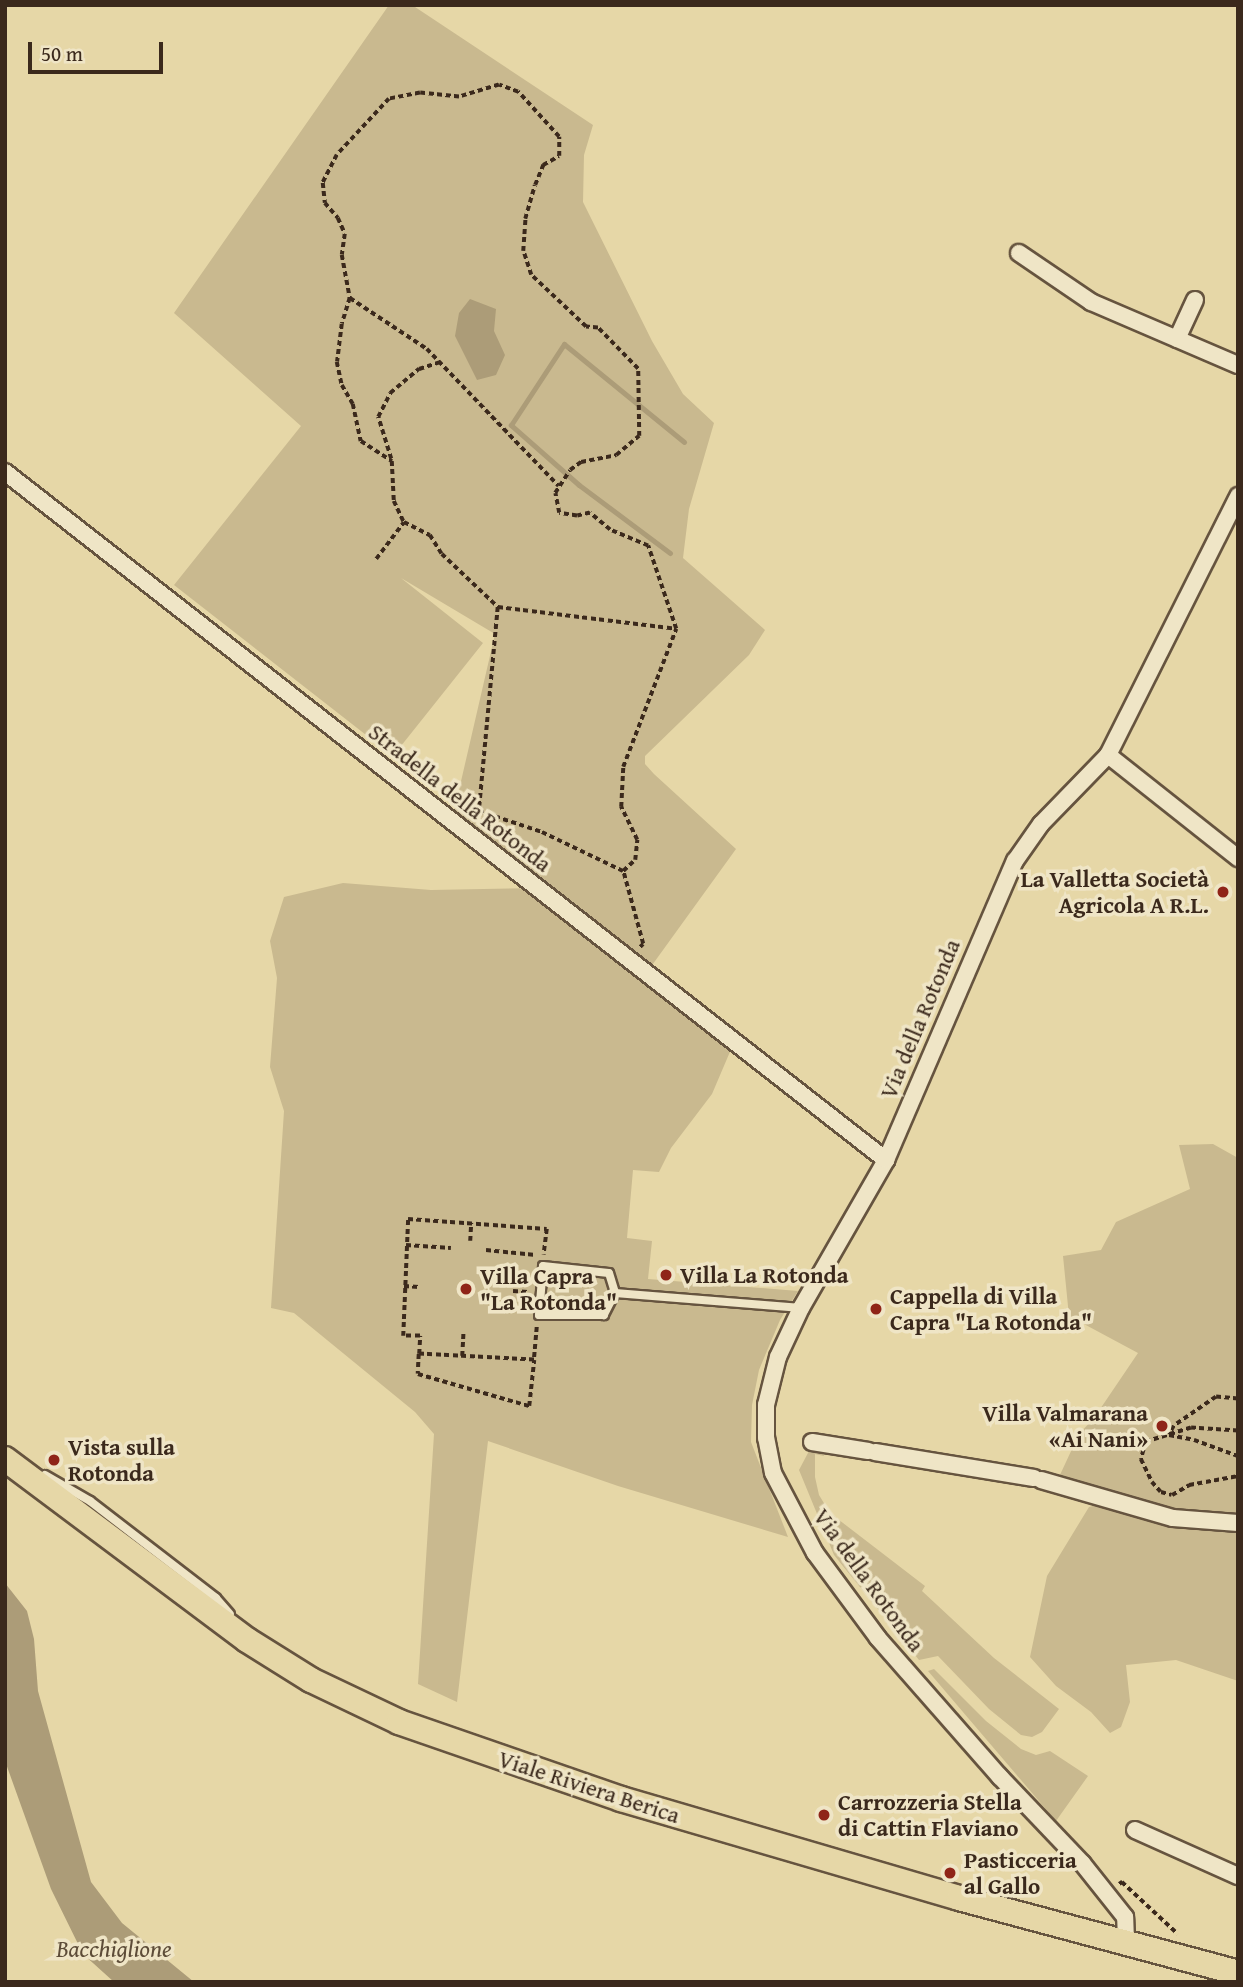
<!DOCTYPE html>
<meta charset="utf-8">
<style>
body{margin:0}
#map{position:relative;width:1243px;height:1987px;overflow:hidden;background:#e6d7a7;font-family:"Gentium Book Plus",serif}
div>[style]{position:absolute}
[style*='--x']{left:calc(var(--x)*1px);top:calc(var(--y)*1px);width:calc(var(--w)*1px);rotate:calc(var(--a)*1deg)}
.green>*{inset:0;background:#c9b98f}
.water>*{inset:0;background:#ac9c78}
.stream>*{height:5px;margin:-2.5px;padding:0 2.5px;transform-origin:2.5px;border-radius:2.5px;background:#ac9c78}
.path>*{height:3.5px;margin-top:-1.75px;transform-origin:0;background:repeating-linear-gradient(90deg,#3b291c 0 5px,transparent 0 8.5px)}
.roads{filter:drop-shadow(2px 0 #66543f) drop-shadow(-2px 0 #66543f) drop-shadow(0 2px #66543f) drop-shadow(0 -2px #66543f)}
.lane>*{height:8px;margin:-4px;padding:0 4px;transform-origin:4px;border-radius:4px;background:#efe5c6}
.street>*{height:16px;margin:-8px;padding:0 8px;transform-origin:8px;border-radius:8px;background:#efe5c6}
.primary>*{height:24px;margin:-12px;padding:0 12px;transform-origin:12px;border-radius:12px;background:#e6d7a7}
.dots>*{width:19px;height:19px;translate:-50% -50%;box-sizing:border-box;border:4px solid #efe5c6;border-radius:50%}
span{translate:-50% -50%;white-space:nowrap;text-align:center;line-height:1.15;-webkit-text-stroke:7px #efe5c6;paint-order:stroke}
.street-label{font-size:23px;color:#3b291c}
.poi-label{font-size:23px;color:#3b291c;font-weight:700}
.right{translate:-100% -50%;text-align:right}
.left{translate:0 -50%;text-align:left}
.water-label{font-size:24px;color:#5d4c38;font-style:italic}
.frame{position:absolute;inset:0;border:7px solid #3b291c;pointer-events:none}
.scale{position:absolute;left:28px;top:42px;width:135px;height:32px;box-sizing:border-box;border:4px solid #3b291c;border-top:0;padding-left:9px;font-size:21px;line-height:24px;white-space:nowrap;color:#3b291c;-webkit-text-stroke:5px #efe5c6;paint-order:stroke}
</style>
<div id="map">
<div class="green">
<i style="clip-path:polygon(389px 5px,412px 5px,593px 125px,584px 155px,583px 202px,652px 341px,683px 394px,714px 423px,689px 509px,683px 558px,765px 630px,749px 655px,645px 756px,645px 764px,654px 774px,736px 849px,650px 968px,453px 816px,495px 634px,401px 578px,483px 643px,393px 756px,174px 585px,301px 426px,174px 313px)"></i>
<i style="clip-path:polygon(343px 883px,431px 890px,539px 888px,735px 1040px,712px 1094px,671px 1148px,659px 1172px,633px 1170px,627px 1238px,652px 1241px,648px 1279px,798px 1291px,780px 1320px,759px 1370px,752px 1405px,751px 1442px,788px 1537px,618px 1486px,488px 1441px,457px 1702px,418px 1684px,434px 1434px,415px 1412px,294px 1313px,271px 1308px,284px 1111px,270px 1067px,277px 978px,270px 941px,284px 897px)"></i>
<i style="clip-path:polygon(1213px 1144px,1238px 1158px,1238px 1517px,1170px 1514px,1059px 1477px,1079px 1434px,1094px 1418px,1138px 1353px,1069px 1316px,1063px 1256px,1101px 1250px,1116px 1222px,1190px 1189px,1179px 1145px)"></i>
<i style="clip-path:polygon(809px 1451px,823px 1453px,824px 1456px,815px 1454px,815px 1477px,819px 1495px,830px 1513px,925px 1586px,922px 1591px,994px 1658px,1059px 1709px,1042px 1732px,1032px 1737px,1021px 1735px,989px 1709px,938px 1656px,919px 1660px,834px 1555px,799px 1470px)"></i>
<i style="clip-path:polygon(1112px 1501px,1238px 1523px,1238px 1681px,1176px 1660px,1126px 1665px,1130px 1702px,1121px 1727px,1110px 1733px,1091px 1712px,1056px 1686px,1030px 1657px,1047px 1576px,1089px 1507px)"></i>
<i style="clip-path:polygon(934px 1669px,986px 1721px,1021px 1749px,1036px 1755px,1050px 1751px,1088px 1776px,1056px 1821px,928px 1671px)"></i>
</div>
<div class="water">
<i style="clip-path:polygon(470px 299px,496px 309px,494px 331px,505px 355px,496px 375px,477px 380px,455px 336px,459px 313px)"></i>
<i style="clip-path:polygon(5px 1583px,27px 1611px,34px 1639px,38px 1691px,91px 1882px,122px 1923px,194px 1982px,114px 1982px,83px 1954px,51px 1889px,5px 1761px)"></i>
</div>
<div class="stream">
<i style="--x:670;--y:553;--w:114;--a:-143.2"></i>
<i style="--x:579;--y:485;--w:91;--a:-138.6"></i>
<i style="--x:511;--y:425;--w:97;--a:-56.8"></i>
<i style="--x:564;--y:344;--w:155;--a:39.2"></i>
</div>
<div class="path">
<i style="--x:350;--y:298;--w:92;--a:33.5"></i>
<i style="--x:427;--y:349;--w:190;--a:46.1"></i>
<i style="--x:391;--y:459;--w:44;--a:-107.2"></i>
<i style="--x:378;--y:417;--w:27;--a:-63"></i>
<i style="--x:390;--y:393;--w:38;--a:-40"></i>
<i style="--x:419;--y:369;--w:22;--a:-18"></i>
<i style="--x:376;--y:559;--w:46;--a:-52.9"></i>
<i style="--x:498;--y:607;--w:205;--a:95.3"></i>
<i style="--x:479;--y:811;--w:66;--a:18.4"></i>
<i style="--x:542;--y:832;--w:90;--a:25.7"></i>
<i style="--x:454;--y:800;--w:27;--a:24"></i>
<i style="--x:479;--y:811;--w:10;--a:119"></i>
<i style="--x:640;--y:947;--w:4;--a:-45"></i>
<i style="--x:643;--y:944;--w:76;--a:-105.3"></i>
<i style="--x:623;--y:871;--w:16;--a:-43"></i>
<i style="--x:635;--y:860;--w:20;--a:-84"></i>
<i style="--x:637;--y:840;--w:37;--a:-116"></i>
<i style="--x:621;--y:807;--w:40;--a:-87.1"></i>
<i style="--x:623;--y:767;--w:148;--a:-69"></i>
<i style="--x:676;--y:629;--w:88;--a:-108.6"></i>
<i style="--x:648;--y:546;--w:41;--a:-157.2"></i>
<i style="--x:610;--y:530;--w:26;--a:-140"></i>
<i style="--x:590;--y:513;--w:13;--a:167"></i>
<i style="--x:577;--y:516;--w:18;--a:-171"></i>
<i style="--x:559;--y:513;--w:20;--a:-101"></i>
<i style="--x:555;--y:493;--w:27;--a:-57"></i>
<i style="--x:570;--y:470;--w:14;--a:-36"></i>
<i style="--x:581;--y:462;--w:36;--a:-11"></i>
<i style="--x:616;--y:455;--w:30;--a:-40"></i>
<i style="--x:639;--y:436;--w:67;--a:-90.9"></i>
<i style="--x:638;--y:369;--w:57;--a:-134.3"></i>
<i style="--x:598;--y:328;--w:12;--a:-175"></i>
<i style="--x:586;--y:327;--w:76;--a:-136.6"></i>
<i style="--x:531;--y:275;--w:25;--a:-108"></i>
<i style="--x:523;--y:251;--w:32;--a:-86"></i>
<i style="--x:525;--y:219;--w:35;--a:-74"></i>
<i style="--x:535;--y:185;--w:22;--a:-68"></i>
<i style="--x:543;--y:165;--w:18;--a:-29"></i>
<i style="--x:559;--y:156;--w:19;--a:-90"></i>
<i style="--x:559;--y:137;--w:61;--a:-132.3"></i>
<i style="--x:518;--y:92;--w:20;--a:-160"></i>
<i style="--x:499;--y:85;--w:42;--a:163.3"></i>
<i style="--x:459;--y:97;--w:39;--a:-174"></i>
<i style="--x:420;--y:93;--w:32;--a:169"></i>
<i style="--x:389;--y:99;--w:76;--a:132.9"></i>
<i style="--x:337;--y:155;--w:31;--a:117"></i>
<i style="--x:323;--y:183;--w:20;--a:84"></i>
<i style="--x:325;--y:203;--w:20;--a:49"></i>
<i style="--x:338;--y:218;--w:17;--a:66"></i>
<i style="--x:345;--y:234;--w:21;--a:98"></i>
<i style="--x:342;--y:255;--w:44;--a:79.5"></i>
<i style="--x:350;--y:298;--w:27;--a:107"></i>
<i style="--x:342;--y:324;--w:38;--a:97"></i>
<i style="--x:337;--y:362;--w:24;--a:78"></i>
<i style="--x:342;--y:385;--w:22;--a:60"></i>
<i style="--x:353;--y:404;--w:38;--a:78"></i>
<i style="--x:361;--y:441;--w:37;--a:33"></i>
<i style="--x:392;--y:461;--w:40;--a:87.1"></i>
<i style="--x:394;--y:501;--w:23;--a:65"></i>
<i style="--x:404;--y:522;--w:29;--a:27"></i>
<i style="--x:430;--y:535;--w:22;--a:58"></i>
<i style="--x:442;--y:554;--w:77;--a:43.4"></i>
<i style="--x:498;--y:607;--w:179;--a:7"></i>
<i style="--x:470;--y:1241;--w:18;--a:-87"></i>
<i style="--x:406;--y:1245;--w:45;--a:3.8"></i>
<i style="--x:486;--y:1250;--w:50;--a:5.7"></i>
<i style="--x:404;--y:1286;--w:15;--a:4"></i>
<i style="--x:513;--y:1291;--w:15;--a:4"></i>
<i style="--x:537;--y:1327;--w:33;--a:95"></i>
<i style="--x:534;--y:1360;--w:115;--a:-177"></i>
<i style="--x:419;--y:1354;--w:18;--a:-87"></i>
<i style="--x:420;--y:1336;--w:17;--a:180"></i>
<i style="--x:403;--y:1336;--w:117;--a:-87.6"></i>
<i style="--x:408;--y:1219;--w:139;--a:4.1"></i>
<i style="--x:547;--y:1229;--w:26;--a:97"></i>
<i style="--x:419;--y:1354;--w:20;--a:93"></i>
<i style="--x:418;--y:1374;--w:116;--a:16.1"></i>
<i style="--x:529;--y:1406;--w:46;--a:-83.8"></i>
<i style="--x:462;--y:1356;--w:22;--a:-87"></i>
<i style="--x:1238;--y:1399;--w:22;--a:-175"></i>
<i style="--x:1216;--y:1397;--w:51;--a:145.4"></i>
<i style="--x:1174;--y:1426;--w:10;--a:119"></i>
<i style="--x:1169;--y:1435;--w:25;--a:11"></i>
<i style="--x:1194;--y:1440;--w:47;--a:20"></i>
<i style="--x:1238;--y:1431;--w:47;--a:-176.3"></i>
<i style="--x:1191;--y:1428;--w:47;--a:162.7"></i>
<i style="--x:1146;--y:1442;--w:18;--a:106"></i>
<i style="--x:1141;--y:1459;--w:25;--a:64"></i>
<i style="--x:1152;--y:1482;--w:13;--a:48"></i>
<i style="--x:1161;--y:1492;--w:11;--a:15"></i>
<i style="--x:1172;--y:1495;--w:20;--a:-30"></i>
<i style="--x:1189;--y:1485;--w:50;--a:-10.4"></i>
<i style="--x:1119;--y:1884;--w:4;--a:-34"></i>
<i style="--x:1122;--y:1882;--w:76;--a:42.9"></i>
</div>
<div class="roads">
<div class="lane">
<i style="--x:615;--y:1293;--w:25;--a:117"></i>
<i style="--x:604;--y:1315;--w:65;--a:180"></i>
<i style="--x:539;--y:1315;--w:49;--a:-85.3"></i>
<i style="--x:543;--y:1266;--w:66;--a:6.1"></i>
<i style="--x:609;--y:1273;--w:21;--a:73"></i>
<i style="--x:615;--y:1293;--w:187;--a:4.6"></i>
<i style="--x:45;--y:1475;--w:52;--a:30"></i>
<i style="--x:90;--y:1501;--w:159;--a:37.6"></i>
<i style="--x:216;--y:1598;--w:21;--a:49"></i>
</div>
<div class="street">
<i style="--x:1019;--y:253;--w:87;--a:34.2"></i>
<i style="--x:1091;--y:302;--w:160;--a:23.2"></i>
<i style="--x:1177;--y:339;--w:43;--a:-65.2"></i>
<i style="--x:5;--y:472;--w:1118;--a:37.99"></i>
<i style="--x:1108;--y:755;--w:166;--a:38.4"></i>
<i style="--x:812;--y:1442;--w:57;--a:9.1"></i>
<i style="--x:875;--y:1452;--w:161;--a:9.3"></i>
<i style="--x:1041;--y:1480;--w:137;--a:16.1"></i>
<i style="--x:1173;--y:1518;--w:65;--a:4.4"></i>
<i style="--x:1135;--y:1830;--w:113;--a:24.1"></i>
<i style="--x:1126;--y:1941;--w:24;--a:-92"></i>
<i style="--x:1125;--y:1917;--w:69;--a:-128.5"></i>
<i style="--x:1082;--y:1863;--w:119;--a:-133.6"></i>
<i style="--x:1000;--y:1777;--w:185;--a:-131.3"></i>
<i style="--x:878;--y:1638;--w:106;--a:-126.5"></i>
<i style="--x:815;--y:1553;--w:90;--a:-117.7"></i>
<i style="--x:773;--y:1473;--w:36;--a:-101"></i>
<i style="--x:766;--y:1438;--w:33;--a:-90"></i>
<i style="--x:766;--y:1405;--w:49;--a:-76"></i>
<i style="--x:778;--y:1357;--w:54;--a:-64.9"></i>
<i style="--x:801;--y:1308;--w:171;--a:-60.1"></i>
<i style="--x:886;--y:1160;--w:326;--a:-66.7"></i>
<i style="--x:1015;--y:861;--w:45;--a:-54.9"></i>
<i style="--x:1041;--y:824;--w:96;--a:-45.8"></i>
<i style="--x:1108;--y:755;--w:290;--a:-63.3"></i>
</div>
<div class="primary">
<i style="--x:5;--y:1459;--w:302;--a:36.8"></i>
<i style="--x:247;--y:1640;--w:75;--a:32"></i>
<i style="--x:311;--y:1680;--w:98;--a:25.5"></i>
<i style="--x:399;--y:1722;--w:235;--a:19.1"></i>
<i style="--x:621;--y:1799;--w:352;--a:16.3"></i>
<i style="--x:959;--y:1898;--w:289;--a:15"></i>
</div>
</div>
<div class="dots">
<i style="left:1223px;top:892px;background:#8f2418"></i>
<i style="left:666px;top:1275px;background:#8f2418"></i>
<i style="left:466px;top:1289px;background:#8f2418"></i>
<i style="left:876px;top:1309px;background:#8f2418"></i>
<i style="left:1162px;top:1426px;background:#8f2418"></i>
<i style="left:54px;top:1460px;background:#8f2418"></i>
<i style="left:824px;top:1815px;background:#8f2418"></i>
<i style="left:950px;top:1873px;background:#8f2418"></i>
</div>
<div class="street-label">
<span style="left:460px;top:798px;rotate:38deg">Stradella della Rotonda</span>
<span style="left:920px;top:1019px;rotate:-67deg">Via della Rotonda</span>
<span style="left:869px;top:1580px;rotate:54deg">Via della Rotonda</span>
<span style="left:589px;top:1787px;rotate:18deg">Viale Riviera Berica</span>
</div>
<div class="poi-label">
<span class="right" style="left:1209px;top:892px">La Valletta Società<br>Agricola A R.L.</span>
<span class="left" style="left:680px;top:1275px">Villa La Rotonda</span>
<span class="left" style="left:480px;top:1289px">Villa Capra<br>"La Rotonda"</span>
<span class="left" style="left:890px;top:1309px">Cappella di Villa<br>Capra "La Rotonda"</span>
<span class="right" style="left:1148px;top:1426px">Villa Valmarana<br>«Ai Nani»</span>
<span class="left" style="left:68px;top:1460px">Vista sulla<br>Rotonda</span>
<span class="left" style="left:838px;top:1815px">Carrozzeria Stella<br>di Cattin Flaviano</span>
<span class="left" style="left:964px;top:1873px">Pasticceria<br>al Gallo</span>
</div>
<div class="water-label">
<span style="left:114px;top:1949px">Bacchiglione</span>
</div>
<div class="frame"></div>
<div class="scale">50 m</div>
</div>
